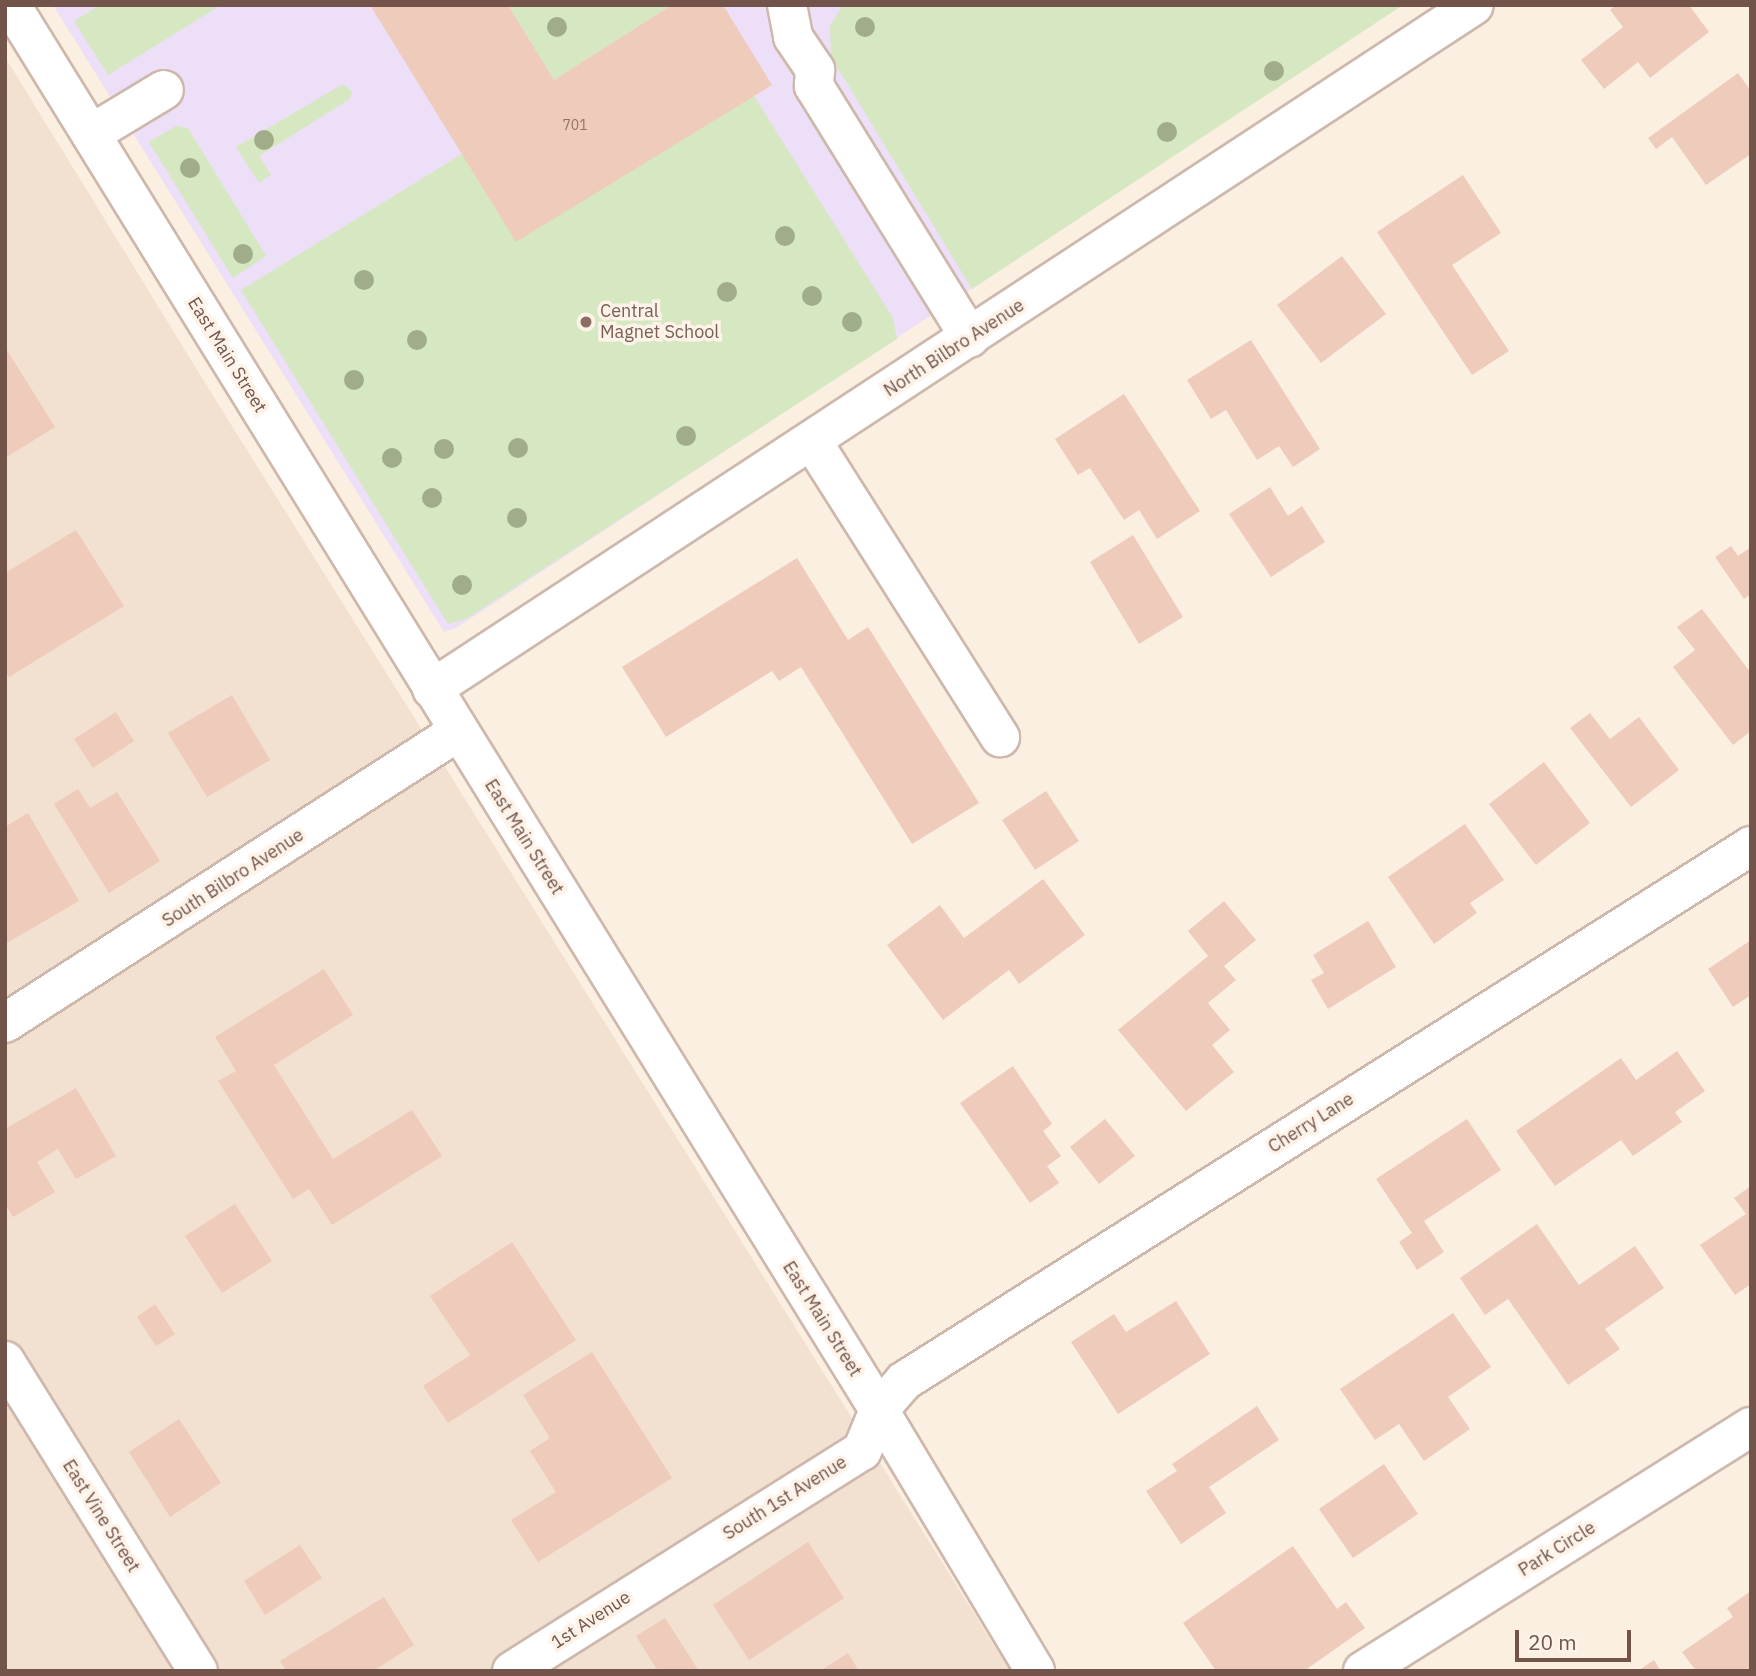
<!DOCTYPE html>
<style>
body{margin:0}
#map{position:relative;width:1756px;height:1676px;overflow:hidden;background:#fbefe2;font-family:"IBM Plex Sans",sans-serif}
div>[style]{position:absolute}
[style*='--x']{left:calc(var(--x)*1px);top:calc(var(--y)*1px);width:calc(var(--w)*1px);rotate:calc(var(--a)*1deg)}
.residential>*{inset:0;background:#f2e0d1}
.education>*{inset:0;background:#ecdff7}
.green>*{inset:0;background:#d5e8c1}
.building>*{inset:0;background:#efcbbb}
.roads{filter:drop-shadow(2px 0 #ceb8ac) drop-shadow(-2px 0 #ceb8ac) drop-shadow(0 2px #ceb8ac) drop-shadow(0 -2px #ceb8ac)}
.minor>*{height:38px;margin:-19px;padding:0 19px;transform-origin:19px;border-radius:19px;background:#fff}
.trees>*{width:20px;height:20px;margin:-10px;border-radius:50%;background:#a1ad8a}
.dots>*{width:19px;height:19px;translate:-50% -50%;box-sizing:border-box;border:4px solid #fef3e8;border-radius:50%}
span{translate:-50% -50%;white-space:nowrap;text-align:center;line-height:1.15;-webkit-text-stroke:7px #fef3e8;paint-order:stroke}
.number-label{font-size:14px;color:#917266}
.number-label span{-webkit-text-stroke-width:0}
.education-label{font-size:18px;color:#785e54}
.left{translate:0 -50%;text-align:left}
.street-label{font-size:18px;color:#72544a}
.frame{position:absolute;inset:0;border:7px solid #72544a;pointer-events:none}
.scale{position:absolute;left:1515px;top:1630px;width:116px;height:32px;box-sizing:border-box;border:4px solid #72544a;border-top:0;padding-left:9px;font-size:21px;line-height:24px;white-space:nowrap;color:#72544a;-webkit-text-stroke:5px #fef3e8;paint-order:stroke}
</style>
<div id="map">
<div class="residential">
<i style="clip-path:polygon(5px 57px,207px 386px,1010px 1671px,5px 1671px)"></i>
</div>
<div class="education">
<i style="clip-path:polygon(53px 5px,1402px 5px,456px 628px,444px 632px)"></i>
</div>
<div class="green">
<i style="clip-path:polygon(100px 5px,221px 5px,108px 75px,74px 21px)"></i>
<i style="clip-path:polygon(508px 5px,672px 5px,554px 80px)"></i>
<i style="clip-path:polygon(843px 5px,1403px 5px,972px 289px,831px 57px,830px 26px)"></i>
<i style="clip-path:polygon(343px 84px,352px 91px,350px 99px,259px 156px,271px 175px,259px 183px,236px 147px)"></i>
<i style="clip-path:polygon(754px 96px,893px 318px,897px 339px,466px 619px,448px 624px,241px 290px,462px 154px)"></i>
<i style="clip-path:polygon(176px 126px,188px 128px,266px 256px,233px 278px,149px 142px)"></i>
</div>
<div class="building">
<i style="clip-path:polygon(370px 5px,508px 5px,554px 80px,672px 5px,723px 5px,772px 85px,516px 242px)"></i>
<i style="clip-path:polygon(1616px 5px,1689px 5px,1709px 32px,1650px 78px,1638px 62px,1604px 89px,1581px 60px,1623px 27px,1610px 10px)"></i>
<i style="clip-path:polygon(1738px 73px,1751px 91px,1751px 154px,1706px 185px,1672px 137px,1656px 149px,1648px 138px)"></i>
<i style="clip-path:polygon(1463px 175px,1501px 233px,1452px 265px,1509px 351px,1472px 375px,1377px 232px)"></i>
<i style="clip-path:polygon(1342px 256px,1386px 314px,1321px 363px,1277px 305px)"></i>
<i style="clip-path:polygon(1251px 340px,1320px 449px,1293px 467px,1279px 446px,1257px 460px,1226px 410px,1211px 419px,1187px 380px)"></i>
<i style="clip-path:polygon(5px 347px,55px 427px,5px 458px)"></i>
<i style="clip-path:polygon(1124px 394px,1200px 511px,1157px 539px,1139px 510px,1124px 520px,1090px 468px,1078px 475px,1055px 439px)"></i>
<i style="clip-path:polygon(1270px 487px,1288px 516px,1302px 506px,1325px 542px,1271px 577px,1229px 514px)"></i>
<i style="clip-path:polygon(76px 530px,124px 606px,9px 677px,5px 670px,5px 573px)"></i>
<i style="clip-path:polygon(1133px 535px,1183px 617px,1139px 644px,1090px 562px)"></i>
<i style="clip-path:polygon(1731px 546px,1738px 556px,1751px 547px,1751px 594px,1744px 599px,1715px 557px)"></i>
<i style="clip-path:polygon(797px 558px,848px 640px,868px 627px,979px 803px,912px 844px,801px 667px,779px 681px,772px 671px,666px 737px,622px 667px)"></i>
<i style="clip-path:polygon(1702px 609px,1751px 673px,1751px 731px,1733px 745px,1673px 667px,1695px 650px,1677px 627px)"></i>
<i style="clip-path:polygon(232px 695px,270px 760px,207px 797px,168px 733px)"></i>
<i style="clip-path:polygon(116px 712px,134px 741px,93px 768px,74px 739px)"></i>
<i style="clip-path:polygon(1590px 713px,1610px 739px,1639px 717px,1679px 770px,1631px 807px,1570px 728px)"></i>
<i style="clip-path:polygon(1544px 762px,1590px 823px,1536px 865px,1489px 804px)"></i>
<i style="clip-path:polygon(78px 789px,90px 808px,117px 792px,160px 861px,109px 893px,54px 804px)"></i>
<i style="clip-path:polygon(1046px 791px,1079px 841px,1035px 870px,1002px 820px)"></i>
<i style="clip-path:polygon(28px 813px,79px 901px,5px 944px,5px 827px)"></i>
<i style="clip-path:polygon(1465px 824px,1504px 880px,1470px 903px,1477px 913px,1434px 944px,1388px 877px)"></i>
<i style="clip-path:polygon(1043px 879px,1085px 935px,1019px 984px,1009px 970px,943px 1020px,887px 945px,940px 905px,964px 938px)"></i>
<i style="clip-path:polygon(1224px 901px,1256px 940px,1224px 966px,1236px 980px,1208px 1003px,1230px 1030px,1212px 1045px,1234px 1072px,1186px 1111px,1118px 1030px,1208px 956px,1188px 931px)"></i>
<i style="clip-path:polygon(1368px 921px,1396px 967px,1328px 1009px,1311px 980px,1324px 973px,1313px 955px)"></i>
<i style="clip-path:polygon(1751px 940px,1751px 995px,1733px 1007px,1708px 969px)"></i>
<i style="clip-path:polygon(324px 969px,353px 1015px,274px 1065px,333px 1159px,412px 1110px,442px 1156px,332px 1225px,309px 1189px,293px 1199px,218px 1081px,236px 1071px,215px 1037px)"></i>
<i style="clip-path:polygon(1677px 1051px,1705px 1091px,1675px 1112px,1682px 1122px,1633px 1156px,1621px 1140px,1555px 1186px,1516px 1131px,1621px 1058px,1636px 1080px)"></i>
<i style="clip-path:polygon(1013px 1066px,1052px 1124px,1043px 1131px,1061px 1156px,1047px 1166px,1059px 1183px,1030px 1203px,960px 1103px)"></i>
<i style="clip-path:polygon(76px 1088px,116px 1156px,76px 1179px,58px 1149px,37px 1162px,55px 1192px,13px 1217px,5px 1204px,5px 1129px)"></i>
<i style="clip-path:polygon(1105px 1119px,1135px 1156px,1099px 1184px,1070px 1147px)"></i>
<i style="clip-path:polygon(1467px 1119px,1501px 1170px,1424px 1221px,1444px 1252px,1417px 1270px,1399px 1242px,1412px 1233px,1376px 1179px)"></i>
<i style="clip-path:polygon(1751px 1186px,1751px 1284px,1735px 1295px,1700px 1245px,1746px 1214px,1734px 1198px)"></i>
<i style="clip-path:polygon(235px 1204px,272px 1261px,222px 1293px,185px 1236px)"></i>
<i style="clip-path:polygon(1537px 1224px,1579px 1285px,1635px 1246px,1664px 1288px,1605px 1329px,1620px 1349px,1568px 1385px,1508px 1299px,1485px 1315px,1460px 1278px)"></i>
<i style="clip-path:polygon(512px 1242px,576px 1340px,448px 1423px,423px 1386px,470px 1355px,430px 1296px)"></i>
<i style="clip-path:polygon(1176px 1301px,1210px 1354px,1118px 1414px,1071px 1342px,1114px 1314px,1126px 1332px)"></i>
<i style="clip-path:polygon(155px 1304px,175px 1334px,156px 1346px,137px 1317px)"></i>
<i style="clip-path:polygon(1453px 1313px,1491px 1367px,1448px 1397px,1470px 1429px,1424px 1461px,1399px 1424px,1375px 1440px,1340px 1389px)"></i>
<i style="clip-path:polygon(592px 1352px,672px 1478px,538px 1562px,511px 1520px,556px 1492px,530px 1451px,550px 1438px,523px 1395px)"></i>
<i style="clip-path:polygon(1257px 1406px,1279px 1440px,1209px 1487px,1226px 1513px,1181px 1544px,1146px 1491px,1177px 1471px,1172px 1464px)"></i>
<i style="clip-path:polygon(179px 1419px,221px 1483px,170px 1517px,129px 1452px)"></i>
<i style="clip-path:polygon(1384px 1464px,1418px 1514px,1353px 1558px,1319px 1509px)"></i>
<i style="clip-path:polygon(808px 1542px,844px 1598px,749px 1660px,713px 1605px)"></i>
<i style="clip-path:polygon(300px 1545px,322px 1578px,265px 1615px,244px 1581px)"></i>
<i style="clip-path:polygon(1293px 1546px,1337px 1609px,1346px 1602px,1365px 1628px,1304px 1671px,1216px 1671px,1183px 1623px)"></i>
<i style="clip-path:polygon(1751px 1591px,1751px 1671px,1696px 1671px,1682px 1652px,1733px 1617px,1727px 1608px)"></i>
<i style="clip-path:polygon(384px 1597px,414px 1645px,373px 1671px,286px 1671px,280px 1661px)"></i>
<i style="clip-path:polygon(665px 1618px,699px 1671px,658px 1671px,636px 1636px)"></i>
<i style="clip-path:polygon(848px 1653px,859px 1671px,820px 1671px)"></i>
<i style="clip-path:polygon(1654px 1660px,1661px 1671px,1638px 1671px)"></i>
</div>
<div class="roads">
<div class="minor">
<i style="--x:11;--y:5;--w:1651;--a:58.29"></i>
<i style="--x:879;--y:1410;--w:304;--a:59.1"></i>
<i style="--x:787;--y:5;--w:33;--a:79"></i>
<i style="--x:793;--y:37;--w:40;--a:56"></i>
<i style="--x:815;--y:70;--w:16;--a:94"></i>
<i style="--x:814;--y:86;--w:296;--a:58.2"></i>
<i style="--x:91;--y:134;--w:85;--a:-31.1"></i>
<i style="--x:812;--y:441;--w:351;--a:57.6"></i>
<i style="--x:432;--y:689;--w:1246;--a:-33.28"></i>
<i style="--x:5;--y:1023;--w:540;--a:-32.75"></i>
<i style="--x:5;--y:1361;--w:365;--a:58.1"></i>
<i style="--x:512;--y:1671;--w:413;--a:-32.2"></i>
<i style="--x:862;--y:1451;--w:44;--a:-67.5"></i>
<i style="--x:879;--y:1410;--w:38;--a:-49"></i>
<i style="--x:904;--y:1381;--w:1002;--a:-32.28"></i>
<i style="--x:1363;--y:1671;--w:458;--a:-32.2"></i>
</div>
</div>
<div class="trees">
<i style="left:557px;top:27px"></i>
<i style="left:865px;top:27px"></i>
<i style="left:1274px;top:71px"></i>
<i style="left:1167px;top:132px"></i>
<i style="left:264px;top:140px"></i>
<i style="left:190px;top:168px"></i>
<i style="left:785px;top:236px"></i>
<i style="left:243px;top:254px"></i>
<i style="left:364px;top:280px"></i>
<i style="left:727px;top:292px"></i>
<i style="left:812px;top:296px"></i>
<i style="left:852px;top:322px"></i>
<i style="left:417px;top:340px"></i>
<i style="left:354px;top:380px"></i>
<i style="left:686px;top:436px"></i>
<i style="left:518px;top:448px"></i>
<i style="left:444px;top:449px"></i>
<i style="left:392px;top:458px"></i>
<i style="left:432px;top:498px"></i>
<i style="left:517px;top:518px"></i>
<i style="left:462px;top:585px"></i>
</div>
<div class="dots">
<i style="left:586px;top:322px;background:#8d6e63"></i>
</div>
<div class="number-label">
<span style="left:575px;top:125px">701</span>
</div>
<div class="education-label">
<span class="left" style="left:600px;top:322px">Central<br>Magnet School</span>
</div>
<div class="street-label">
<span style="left:954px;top:348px;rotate:-33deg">North Bilbro Avenue</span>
<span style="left:227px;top:355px;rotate:58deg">East Main Street</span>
<span style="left:524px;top:837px;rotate:58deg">East Main Street</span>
<span style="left:233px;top:878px;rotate:-33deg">South Bilbro Avenue</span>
<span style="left:1311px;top:1123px;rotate:-32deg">Cherry Lane</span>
<span style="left:822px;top:1319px;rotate:58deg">East Main Street</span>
<span style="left:785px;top:1498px;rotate:-32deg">South 1st Avenue</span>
<span style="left:101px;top:1516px;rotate:58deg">East Vine Street</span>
<span style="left:1557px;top:1549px;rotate:-32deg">Park Circle</span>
<span style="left:591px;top:1620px;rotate:-33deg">1st Avenue</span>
</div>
<div class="frame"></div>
<div class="scale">20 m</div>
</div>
